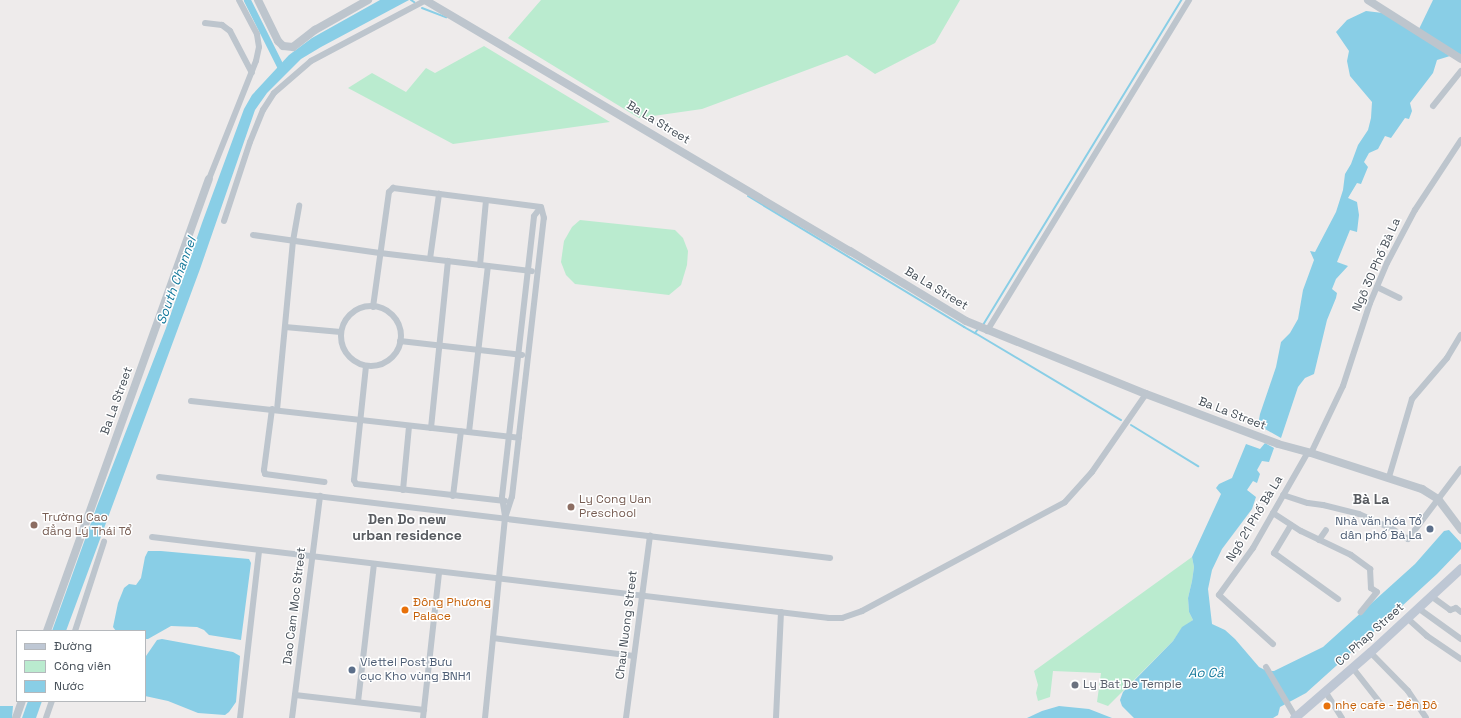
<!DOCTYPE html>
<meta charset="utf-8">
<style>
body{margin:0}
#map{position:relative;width:1461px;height:718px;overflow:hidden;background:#eeebeb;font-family:"Space Grotesk",sans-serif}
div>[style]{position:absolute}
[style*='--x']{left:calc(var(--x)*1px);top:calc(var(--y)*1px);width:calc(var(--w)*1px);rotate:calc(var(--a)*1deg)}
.green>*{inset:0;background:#baebcf}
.water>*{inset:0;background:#89cee6}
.stream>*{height:2px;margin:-1px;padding:0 1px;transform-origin:1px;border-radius:1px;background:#89cee6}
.canal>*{height:7px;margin:-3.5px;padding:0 3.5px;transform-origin:3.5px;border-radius:3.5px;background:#89cee6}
.minor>*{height:6px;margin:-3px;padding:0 3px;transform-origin:3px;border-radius:3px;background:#bdc5cd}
.minor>.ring{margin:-3px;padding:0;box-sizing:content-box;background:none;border:6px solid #bdc5cd;border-radius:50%}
.tertiary>*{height:8px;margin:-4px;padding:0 4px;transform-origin:4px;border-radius:4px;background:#bdc5cd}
.secondary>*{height:9px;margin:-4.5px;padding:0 4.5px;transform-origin:4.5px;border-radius:4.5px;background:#bec7d4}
.dots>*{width:11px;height:11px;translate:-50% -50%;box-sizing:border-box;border:2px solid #fff;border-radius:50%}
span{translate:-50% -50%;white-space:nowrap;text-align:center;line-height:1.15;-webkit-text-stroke:3px #fff;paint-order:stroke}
.street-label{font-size:12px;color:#454e57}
.education-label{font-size:12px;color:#785e54}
.left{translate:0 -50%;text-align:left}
.service-label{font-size:12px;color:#4e5e75}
.right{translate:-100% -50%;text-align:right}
.food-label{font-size:12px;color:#c56008}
.worship-label{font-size:12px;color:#5b616d}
.water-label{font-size:13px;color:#14789b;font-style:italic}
.quarter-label{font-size:14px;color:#585b60;font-weight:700}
.legend{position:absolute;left:16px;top:630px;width:130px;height:72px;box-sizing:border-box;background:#fff;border:1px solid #b5b8bc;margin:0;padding:5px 7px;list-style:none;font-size:12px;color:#454e57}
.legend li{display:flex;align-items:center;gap:8px;height:20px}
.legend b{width:20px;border:1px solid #b5b8bc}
</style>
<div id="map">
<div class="green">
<i style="clip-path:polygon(541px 0,960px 0,935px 43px,875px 74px,847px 55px,702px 109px,639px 118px,508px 38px)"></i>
<i style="clip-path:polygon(484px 46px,610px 122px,453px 144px,348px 88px,372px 73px,406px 92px,426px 68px,435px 73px)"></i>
<i style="clip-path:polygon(580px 220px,675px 230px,683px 238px,688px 251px,687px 265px,681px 285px,669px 295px,575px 284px,566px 275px,561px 262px,564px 241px,572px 227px)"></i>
<i style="clip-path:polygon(1192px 557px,1194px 567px,1192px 581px,1188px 598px,1189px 612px,1193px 620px,1182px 628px,1173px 641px,1108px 706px,1097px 702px,1101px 673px,1053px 671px,1050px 697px,1038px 701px,1036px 693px,1038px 685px,1034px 671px)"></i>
</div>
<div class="water">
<i style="clip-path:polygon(380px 0,409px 0,321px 47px,301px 59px,267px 93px,255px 110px,200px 269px,66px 631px,52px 631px,97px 506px,166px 328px,202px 223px,244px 109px,252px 95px,289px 55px,312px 38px)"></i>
<i style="clip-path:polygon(1433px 0,1461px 0,1461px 55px,1419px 29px)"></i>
<i style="clip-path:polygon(1366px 11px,1383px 13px,1450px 56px,1437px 60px,1433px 73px,1410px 103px,1412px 111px,1409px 119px,1405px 118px,1391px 138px,1385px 136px,1378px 149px,1369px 153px,1364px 162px,1368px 167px,1361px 184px,1357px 183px,1348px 198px,1357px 202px,1359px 215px,1357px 232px,1350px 230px,1337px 262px,1348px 266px,1336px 279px,1332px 289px,1337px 293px,1336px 298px,1327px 320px,1314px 374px,1305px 378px,1298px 387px,1281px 438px,1258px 425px,1260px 414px,1276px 367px,1281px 342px,1290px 333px,1298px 319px,1303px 290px,1314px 260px,1310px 251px,1315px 252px,1336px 212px,1343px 190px,1345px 174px,1351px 164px,1358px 145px,1368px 130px,1371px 118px,1372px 102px,1350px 76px,1347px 61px,1349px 51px,1336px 32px,1347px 20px)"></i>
<i style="clip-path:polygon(1265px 443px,1274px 448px,1269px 462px,1262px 461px,1257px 470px,1260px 474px,1257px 483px,1253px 481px,1247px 490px,1256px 497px,1252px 509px,1222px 549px,1212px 570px,1208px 589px,1212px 624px,1225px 630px,1235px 639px,1259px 667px,1267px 671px,1274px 671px,1323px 647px,1415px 564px,1444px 531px,1449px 530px,1461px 543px,1461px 549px,1437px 574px,1366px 639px,1306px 693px,1280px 707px,1278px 715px,1273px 718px,1134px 718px,1122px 706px,1120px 700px,1123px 692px,1173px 641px,1182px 627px,1193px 620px,1189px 612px,1188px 598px,1192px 581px,1194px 567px,1192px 557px,1221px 494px,1216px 488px,1219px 484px,1232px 478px,1246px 444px,1260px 449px)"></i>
<i style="clip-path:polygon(148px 551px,161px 551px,249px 559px,251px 563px,241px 640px,209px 635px,204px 630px,197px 627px,171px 626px,148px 639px,145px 639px,145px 631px,116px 631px,113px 627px,118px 603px,124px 588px,129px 584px,136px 585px,141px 578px,145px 557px)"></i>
<i style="clip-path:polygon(162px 639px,233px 652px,240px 656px,236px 702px,229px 712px,225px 715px,198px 713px,168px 701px,145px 696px,146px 656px,157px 640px)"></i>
<i style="clip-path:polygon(28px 701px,42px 701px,36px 718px,22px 718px)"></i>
<i style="clip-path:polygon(0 706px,13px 706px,12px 718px,0 718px)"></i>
<i style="clip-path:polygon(1059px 706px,1089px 709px,1112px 718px,1027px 718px,1042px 711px)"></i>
</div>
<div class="stream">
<i style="--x:411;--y:0;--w:4;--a:34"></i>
<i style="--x:422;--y:8;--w:26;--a:21"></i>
<i style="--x:748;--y:196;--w:253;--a:31.2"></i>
<i style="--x:964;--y:327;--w:13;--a:29"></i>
<i style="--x:975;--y:333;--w:5;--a:-53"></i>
<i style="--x:983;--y:325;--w:381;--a:-58.6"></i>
<i style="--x:975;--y:333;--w:170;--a:30.8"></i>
<i style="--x:1131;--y:425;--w:79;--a:31.5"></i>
</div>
<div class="canal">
<i style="--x:247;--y:0;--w:78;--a:63.4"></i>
</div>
<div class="minor">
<i style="--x:205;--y:23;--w:17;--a:7"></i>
<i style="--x:222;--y:25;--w:10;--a:37"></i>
<i style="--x:230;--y:31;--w:47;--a:62.4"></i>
<i style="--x:1433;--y:106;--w:45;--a:-51.3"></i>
<i style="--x:209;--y:179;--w:127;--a:-68.3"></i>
<i style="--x:256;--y:61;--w:14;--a:-78"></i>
<i style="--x:259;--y:47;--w:13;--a:-99"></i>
<i style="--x:257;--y:34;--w:38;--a:-118"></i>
<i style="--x:224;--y:221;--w:83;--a:-71.8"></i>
<i style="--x:250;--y:142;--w:35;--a:-68"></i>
<i style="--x:263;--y:110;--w:20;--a:-57"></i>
<i style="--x:274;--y:93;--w:49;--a:-40.9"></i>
<i style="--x:311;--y:61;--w:130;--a:-27.9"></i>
<i style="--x:253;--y:235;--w:128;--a:8.1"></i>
<i style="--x:380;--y:253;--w:153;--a:6.8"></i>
<i style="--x:430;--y:259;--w:66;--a:-82.1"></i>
<i style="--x:480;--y:265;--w:65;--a:-84.7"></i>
<i style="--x:1377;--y:287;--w:25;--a:26"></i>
<i class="ring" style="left:341px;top:306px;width:54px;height:54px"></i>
<i style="--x:373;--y:307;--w:116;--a:-82.1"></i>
<i style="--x:389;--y:192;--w:6;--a:-45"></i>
<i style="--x:393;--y:188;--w:149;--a:7.3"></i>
<i style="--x:285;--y:327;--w:56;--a:5.1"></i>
<i style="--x:987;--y:331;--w:388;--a:-58.6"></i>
<i style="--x:400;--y:341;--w:123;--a:6.5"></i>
<i style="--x:366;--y:366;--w:115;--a:96"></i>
<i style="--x:354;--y:480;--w:4;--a:63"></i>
<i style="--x:356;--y:484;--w:150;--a:6.5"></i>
<i style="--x:191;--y:401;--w:330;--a:6.4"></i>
<i style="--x:272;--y:409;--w:62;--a:97.5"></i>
<i style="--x:264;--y:470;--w:4;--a:76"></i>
<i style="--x:265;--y:474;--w:60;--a:7.7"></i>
<i style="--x:277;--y:410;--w:170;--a:-84.6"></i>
<i style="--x:293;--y:241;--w:36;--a:-80"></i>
<i style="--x:431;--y:428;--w:168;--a:-84.2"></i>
<i style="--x:469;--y:432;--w:167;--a:-83.5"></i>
<i style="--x:1311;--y:453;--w:74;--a:-64.5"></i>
<i style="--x:1343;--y:386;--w:87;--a:-72"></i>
<i style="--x:1370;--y:303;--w:43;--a:-67"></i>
<i style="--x:1387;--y:263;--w:60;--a:-62.2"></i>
<i style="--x:1415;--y:210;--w:84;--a:-56.7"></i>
<i style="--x:159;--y:477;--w:676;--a:6.88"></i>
<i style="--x:1389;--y:477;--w:81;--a:-73.6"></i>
<i style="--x:1412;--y:399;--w:54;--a:-49.5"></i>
<i style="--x:1447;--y:358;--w:27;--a:-59"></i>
<i style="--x:403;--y:490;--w:64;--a:-84.6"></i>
<i style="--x:1283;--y:495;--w:26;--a:18"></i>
<i style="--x:1308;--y:503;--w:15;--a:8"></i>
<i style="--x:1323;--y:505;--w:37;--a:14"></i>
<i style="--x:1359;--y:514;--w:35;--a:24"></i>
<i style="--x:1391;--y:528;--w:20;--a:33"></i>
<i style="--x:1408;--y:539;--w:88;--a:-52.9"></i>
<i style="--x:453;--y:496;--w:65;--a:-83"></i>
<i style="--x:1273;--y:513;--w:33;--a:33"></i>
<i style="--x:1301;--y:531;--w:55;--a:25.6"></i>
<i style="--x:1351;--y:555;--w:24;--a:36"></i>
<i style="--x:1370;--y:569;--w:19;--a:87"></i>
<i style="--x:1371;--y:588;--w:7;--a:34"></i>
<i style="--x:1377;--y:592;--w:26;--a:129"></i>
<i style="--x:505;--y:516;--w:19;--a:-99"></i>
<i style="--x:502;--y:497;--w:61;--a:-83.5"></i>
<i style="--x:509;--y:436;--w:221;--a:-83.5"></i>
<i style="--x:534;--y:216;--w:11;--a:-52"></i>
<i style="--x:1291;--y:525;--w:33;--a:121"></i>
<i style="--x:1274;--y:553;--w:79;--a:35.7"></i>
<i style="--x:152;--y:537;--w:682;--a:6.82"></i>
<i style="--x:829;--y:618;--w:13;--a:0"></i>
<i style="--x:842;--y:618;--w:21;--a:-19"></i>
<i style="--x:862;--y:611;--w:230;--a:-28.2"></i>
<i style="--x:1065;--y:502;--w:40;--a:-48"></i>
<i style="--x:1092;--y:472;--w:95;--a:-55.3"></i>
<i style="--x:1319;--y:540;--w:12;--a:-55"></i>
<i style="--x:1431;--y:596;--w:24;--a:36"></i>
<i style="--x:1450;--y:610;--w:6;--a:-18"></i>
<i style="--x:1456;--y:608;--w:6;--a:39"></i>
<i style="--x:1418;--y:608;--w:53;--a:35.8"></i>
<i style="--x:1407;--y:618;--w:27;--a:42"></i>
<i style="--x:1427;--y:636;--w:41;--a:34.1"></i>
<i style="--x:75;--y:631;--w:94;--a:-72"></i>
<i style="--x:493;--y:638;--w:142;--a:7.3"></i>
<i style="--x:1273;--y:644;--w:73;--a:-137.8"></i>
<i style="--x:1219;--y:595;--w:58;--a:-54.1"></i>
<i style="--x:1253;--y:548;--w:111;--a:-60.2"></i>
<i style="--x:1370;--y:652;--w:54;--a:45.7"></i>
<i style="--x:1408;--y:691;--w:32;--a:56"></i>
<i style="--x:1266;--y:667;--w:59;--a:59.5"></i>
<i style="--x:1352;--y:667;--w:47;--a:51.9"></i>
<i style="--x:1325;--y:691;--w:32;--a:58"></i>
<i style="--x:295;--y:695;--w:130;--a:6.6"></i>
<i style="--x:358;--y:702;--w:139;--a:-83.4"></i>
<i style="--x:46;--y:718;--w:18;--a:-71"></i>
<i style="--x:240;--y:718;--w:169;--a:-83.5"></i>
<i style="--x:292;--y:718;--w:224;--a:-82.8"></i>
<i style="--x:423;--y:718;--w:147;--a:-83.7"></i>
<i style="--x:485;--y:718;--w:201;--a:-84.3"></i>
<i style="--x:505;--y:518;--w:22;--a:-72"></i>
<i style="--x:512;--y:497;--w:281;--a:-83.5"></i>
<i style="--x:544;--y:218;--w:11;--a:-105"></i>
<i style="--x:626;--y:718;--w:184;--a:-82.5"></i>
<i style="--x:776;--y:718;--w:106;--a:-87.3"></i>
</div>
<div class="tertiary">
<i style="--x:258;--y:0;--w:46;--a:64"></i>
<i style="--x:278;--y:41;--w:7;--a:45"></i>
<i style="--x:283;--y:46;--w:10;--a:6"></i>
<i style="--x:293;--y:47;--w:28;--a:-38"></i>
<i style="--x:315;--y:30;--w:61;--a:-29.5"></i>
<i style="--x:425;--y:0;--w:494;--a:30.6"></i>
<i style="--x:850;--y:251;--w:135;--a:31.1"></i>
<i style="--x:966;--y:321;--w:194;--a:22.1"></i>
<i style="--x:1146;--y:394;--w:141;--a:20.7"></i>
<i style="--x:1278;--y:444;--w:34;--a:15"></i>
<i style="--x:1311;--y:453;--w:117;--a:18"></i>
<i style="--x:1422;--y:489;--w:19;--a:32"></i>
<i style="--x:1438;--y:499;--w:39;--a:53"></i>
<i style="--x:1368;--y:0;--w:110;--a:32.4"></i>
<i style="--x:47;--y:631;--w:480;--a:-70.3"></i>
<i style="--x:16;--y:718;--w:18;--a:-71"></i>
</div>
<div class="secondary">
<i style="--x:1294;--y:718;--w:101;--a:-41"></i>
<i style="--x:1370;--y:652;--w:124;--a:-42.7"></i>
</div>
<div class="dots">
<i style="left:571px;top:507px;background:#8d6e63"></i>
<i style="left:34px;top:525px;background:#8d6e63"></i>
<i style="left:1430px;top:529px;background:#5c6f8a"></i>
<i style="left:405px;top:610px;background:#e8710a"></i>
<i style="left:352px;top:670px;background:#5c6f8a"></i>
<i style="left:1075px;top:685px;background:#6b7280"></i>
<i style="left:1327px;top:706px;background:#e8710a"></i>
</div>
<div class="street-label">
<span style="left:658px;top:123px;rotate:31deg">Ba La Street</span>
<span style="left:1377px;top:265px;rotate:-66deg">Ngõ 30 Phố Bà La</span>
<span style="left:936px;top:289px;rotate:31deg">Ba La Street</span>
<span style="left:117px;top:401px;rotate:-70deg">Ba La Street</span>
<span style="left:1232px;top:414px;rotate:21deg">Ba La Street</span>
<span style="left:1255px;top:519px;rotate:-59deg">Ngõ 21 Phố Bà La</span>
<span style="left:295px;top:606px;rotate:-83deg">Dao Cam Moc Street</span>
<span style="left:627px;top:625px;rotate:-83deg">Chau Nuong Street</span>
<span style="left:1370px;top:635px;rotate:-42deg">Co Phap Street</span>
</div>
<div class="education-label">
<span class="left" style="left:579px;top:507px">Ly Cong Uan<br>Preschool</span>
<span class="left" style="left:42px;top:525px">Trường Cao<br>đẳng Lý Thái Tổ</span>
</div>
<div class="service-label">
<span class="right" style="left:1422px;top:529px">Nhà văn hóa Tổ<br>dân phố Bà La</span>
<span class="left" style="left:360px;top:670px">Viettel Post Bưu<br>cục Kho vùng BNH1</span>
</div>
<div class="food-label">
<span class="left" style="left:413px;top:610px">Đông Phương<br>Palace</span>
<span class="left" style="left:1335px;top:706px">nhẹ cafe - Đền Đô</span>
</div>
<div class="worship-label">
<span class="left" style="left:1083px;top:685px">Ly Bat De Temple</span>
</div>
<div class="water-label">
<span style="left:177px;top:281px;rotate:-70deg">South Channel</span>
<span style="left:1206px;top:673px">Ao Cả</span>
</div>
<div class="quarter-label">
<span style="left:1371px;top:499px">Bà La</span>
<span style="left:407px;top:527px">Den Do new<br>urban residence</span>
</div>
<ul class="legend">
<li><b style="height:5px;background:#bec7d4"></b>Đường</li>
<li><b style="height:11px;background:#baebcf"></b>Công viên</li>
<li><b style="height:11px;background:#89cee6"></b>Nước</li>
</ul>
</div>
